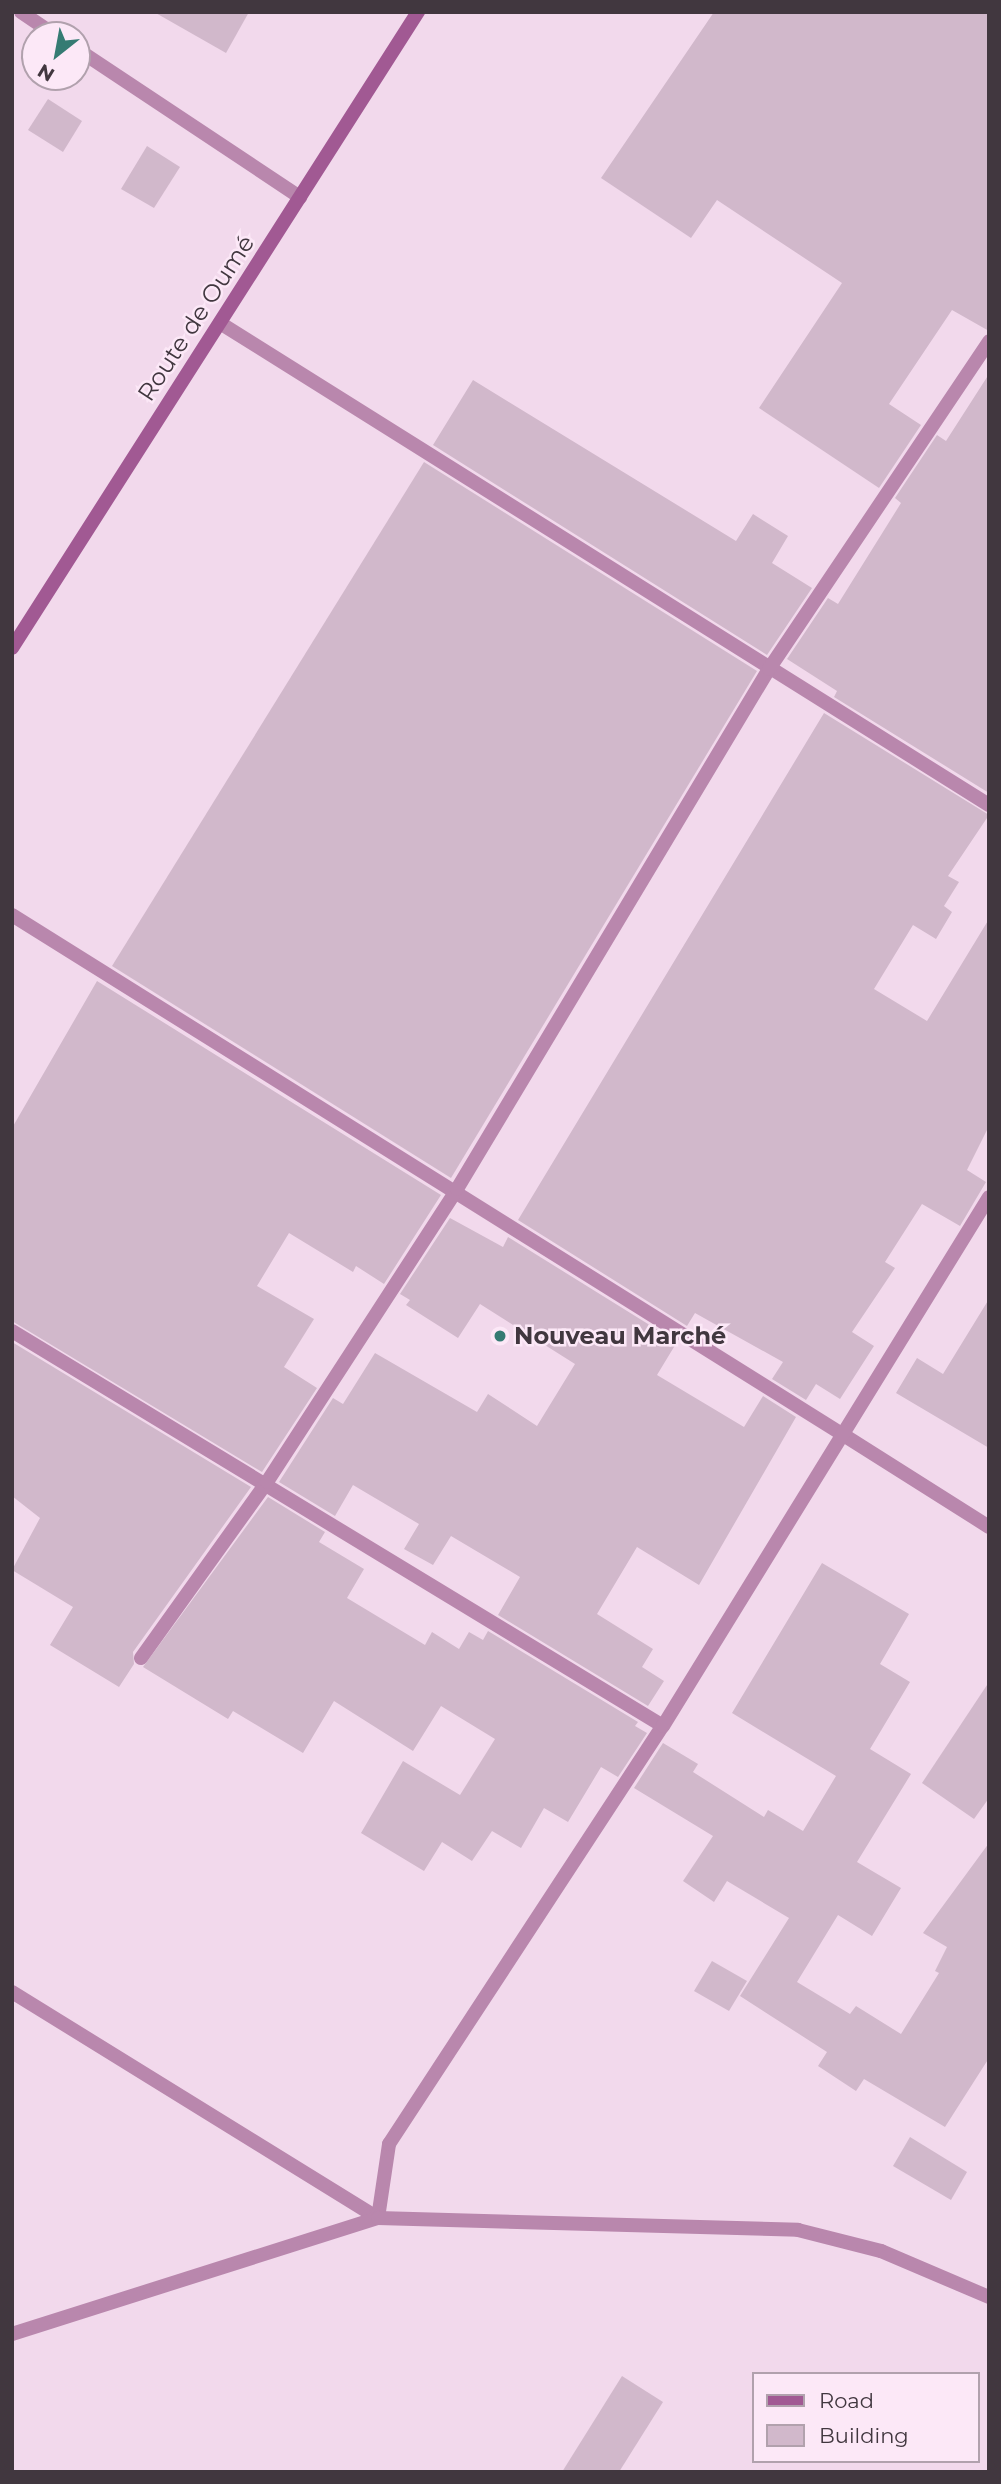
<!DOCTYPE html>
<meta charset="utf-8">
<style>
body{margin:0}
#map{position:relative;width:1001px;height:2484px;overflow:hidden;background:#f2d9ec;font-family:Montserrat,sans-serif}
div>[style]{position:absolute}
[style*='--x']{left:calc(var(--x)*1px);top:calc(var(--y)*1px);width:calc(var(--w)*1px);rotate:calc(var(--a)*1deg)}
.building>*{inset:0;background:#d1b8cb}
.lane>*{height:14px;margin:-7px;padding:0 7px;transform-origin:7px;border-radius:7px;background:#b987ad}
.street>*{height:14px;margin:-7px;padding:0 7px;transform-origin:7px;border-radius:7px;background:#b987ad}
.secondary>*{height:14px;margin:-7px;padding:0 7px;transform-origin:7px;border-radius:7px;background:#a15993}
.dots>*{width:19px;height:19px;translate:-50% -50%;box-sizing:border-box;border:4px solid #fce8f7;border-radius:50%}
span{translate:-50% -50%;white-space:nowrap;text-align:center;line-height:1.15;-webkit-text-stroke:5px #fce8f7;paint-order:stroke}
.street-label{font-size:24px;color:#41373f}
.poi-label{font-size:24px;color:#41373f;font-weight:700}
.left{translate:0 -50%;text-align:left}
.frame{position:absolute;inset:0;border:14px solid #41373f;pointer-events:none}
.legend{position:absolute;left:752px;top:2372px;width:228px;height:91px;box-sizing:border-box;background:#fce8f7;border:2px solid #b1a1ad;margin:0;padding:9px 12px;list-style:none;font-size:21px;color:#41373f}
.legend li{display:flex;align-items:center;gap:14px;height:35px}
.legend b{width:35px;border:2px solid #b1a1ad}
.north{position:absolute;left:21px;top:21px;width:70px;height:70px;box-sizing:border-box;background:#fce8f7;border:2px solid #b1a1ad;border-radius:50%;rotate:211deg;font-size:19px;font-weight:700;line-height:28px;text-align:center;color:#41373f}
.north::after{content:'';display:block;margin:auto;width:24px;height:32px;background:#357b73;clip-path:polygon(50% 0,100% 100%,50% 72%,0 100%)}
</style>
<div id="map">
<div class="building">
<i style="clip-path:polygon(154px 12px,249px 12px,226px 53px)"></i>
<i style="clip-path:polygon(714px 12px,989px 12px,989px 331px,952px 310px,889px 404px,921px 425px,879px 488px,759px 408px,842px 283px,717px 200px,691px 238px,601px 178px)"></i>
<i style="clip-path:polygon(48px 99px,82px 121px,63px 152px,28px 130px)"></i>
<i style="clip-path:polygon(147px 146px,180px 167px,154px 208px,121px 189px)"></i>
<i style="clip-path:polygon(989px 374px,989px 793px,834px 697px,837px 691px,787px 659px,828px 598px,838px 604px,901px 503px,895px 498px,937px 435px,946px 441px)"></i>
<i style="clip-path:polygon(473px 380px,736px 541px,753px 514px,788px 536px,772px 563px,812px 588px,767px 655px,433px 445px)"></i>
<i style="clip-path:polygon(424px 462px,757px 671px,451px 1178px,112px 966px)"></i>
<i style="clip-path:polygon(824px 713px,989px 815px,948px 876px,959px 882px,944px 906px,952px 912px,936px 939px,913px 925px,874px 989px,927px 1021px,989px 919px,989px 1126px,967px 1170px,986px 1182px,960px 1226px,922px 1204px,885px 1262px,895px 1268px,852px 1332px,874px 1346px,840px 1399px,816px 1384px,806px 1400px,772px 1379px,783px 1362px,695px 1313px,687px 1326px,518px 1220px)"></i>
<i style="clip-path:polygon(97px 981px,441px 1195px,384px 1284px,356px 1266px,353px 1272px,289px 1233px,257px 1286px,314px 1319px,284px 1367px,317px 1388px,262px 1472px,12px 1321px,12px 1128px)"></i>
<i style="clip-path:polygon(450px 1218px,503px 1247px,508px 1237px,677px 1342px,657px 1375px,744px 1427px,763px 1396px,796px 1417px,699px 1585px,637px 1547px,597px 1614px,653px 1649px,642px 1667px,664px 1681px,648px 1706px,498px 1615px,520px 1577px,451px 1536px,433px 1565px,404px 1549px,419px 1524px,353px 1485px,335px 1516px,279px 1482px,333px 1398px,343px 1404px,375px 1353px,477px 1412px,488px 1394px,537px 1426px,575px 1364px,480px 1304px,458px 1338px,406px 1305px,410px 1300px,400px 1294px)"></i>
<i style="clip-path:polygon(989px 1299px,989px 1448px,896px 1393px,917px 1358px,943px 1374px)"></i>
<i style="clip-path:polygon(12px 1342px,251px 1487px,133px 1652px,134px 1664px,119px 1687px,50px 1645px,73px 1607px,12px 1570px,40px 1518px,12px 1496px)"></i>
<i style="clip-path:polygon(268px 1497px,325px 1532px,319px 1542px,364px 1569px,347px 1598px,425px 1645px,432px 1632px,459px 1649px,469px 1632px,483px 1640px,488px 1631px,638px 1722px,635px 1726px,647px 1733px,618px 1777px,601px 1767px,568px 1822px,544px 1808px,521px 1848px,492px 1831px,472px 1861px,442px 1842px,424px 1871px,361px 1833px,403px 1761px,460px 1795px,495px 1739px,441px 1706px,413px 1751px,334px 1701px,303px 1753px,233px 1711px,228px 1719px,143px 1667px)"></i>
<i style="clip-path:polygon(822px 1563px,909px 1614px,880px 1664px,910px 1682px,870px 1749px,911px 1774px,857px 1862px,901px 1888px,872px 1936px,838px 1915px,797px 1982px,850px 2014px,856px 2006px,901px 2034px,939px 1973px,935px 1971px,947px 1947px,923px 1933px,989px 1843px,989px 2058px,945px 2127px,864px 2079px,856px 2091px,818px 2066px,827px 2052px,740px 1996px,789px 1918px,727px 1881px,714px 1902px,683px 1881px,713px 1836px,634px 1788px,663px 1743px,698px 1764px,693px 1772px,764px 1817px,768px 1810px,803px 1831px,836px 1776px,732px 1713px)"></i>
<i style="clip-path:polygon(989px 1682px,989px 1798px,974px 1819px,922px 1783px)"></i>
<i style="clip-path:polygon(712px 1961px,747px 1981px,729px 2011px,694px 1991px)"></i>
<i style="clip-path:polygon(910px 2137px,967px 2172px,951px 2200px,893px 2166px)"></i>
<i style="clip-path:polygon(622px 2376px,663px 2402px,619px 2472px,562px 2472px)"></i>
</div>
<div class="lane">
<i style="--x:220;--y:323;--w:908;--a:32.08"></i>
<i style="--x:12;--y:915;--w:979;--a:32.02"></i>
<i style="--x:12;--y:1331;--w:761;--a:31.25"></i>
<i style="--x:141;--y:1658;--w:216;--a:-54.4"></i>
<i style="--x:267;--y:1482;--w:349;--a:-57"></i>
<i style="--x:457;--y:1189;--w:606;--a:-59.04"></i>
<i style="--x:769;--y:669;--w:395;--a:-56.1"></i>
</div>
<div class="street">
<i style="--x:21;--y:12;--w:41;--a:34.1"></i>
<i style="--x:77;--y:49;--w:268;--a:33.6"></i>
<i style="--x:842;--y:1434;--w:174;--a:32.3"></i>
<i style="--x:12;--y:1992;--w:430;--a:31.7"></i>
<i style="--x:378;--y:2218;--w:75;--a:-81.5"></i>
<i style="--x:389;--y:2144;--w:500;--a:-56.8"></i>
<i style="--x:663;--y:1726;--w:621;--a:-58.36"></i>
<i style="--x:12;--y:2334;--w:384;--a:-17.6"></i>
<i style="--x:378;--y:2218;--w:420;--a:1.6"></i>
<i style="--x:798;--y:2230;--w:86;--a:14.2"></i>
<i style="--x:881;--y:2251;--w:117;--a:23.1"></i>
</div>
<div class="secondary">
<i style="--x:12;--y:648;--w:755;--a:-57.45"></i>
</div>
<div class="dots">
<i style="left:500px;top:1336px;background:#357b73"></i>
</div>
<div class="street-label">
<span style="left:196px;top:318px;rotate:-57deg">Route de Oumé</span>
</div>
<div class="poi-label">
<span class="left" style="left:514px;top:1336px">Nouveau Marché</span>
</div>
<div class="frame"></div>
<ul class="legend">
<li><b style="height:9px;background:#a15993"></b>Road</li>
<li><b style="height:19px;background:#d1b8cb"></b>Building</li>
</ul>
<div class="north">N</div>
</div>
